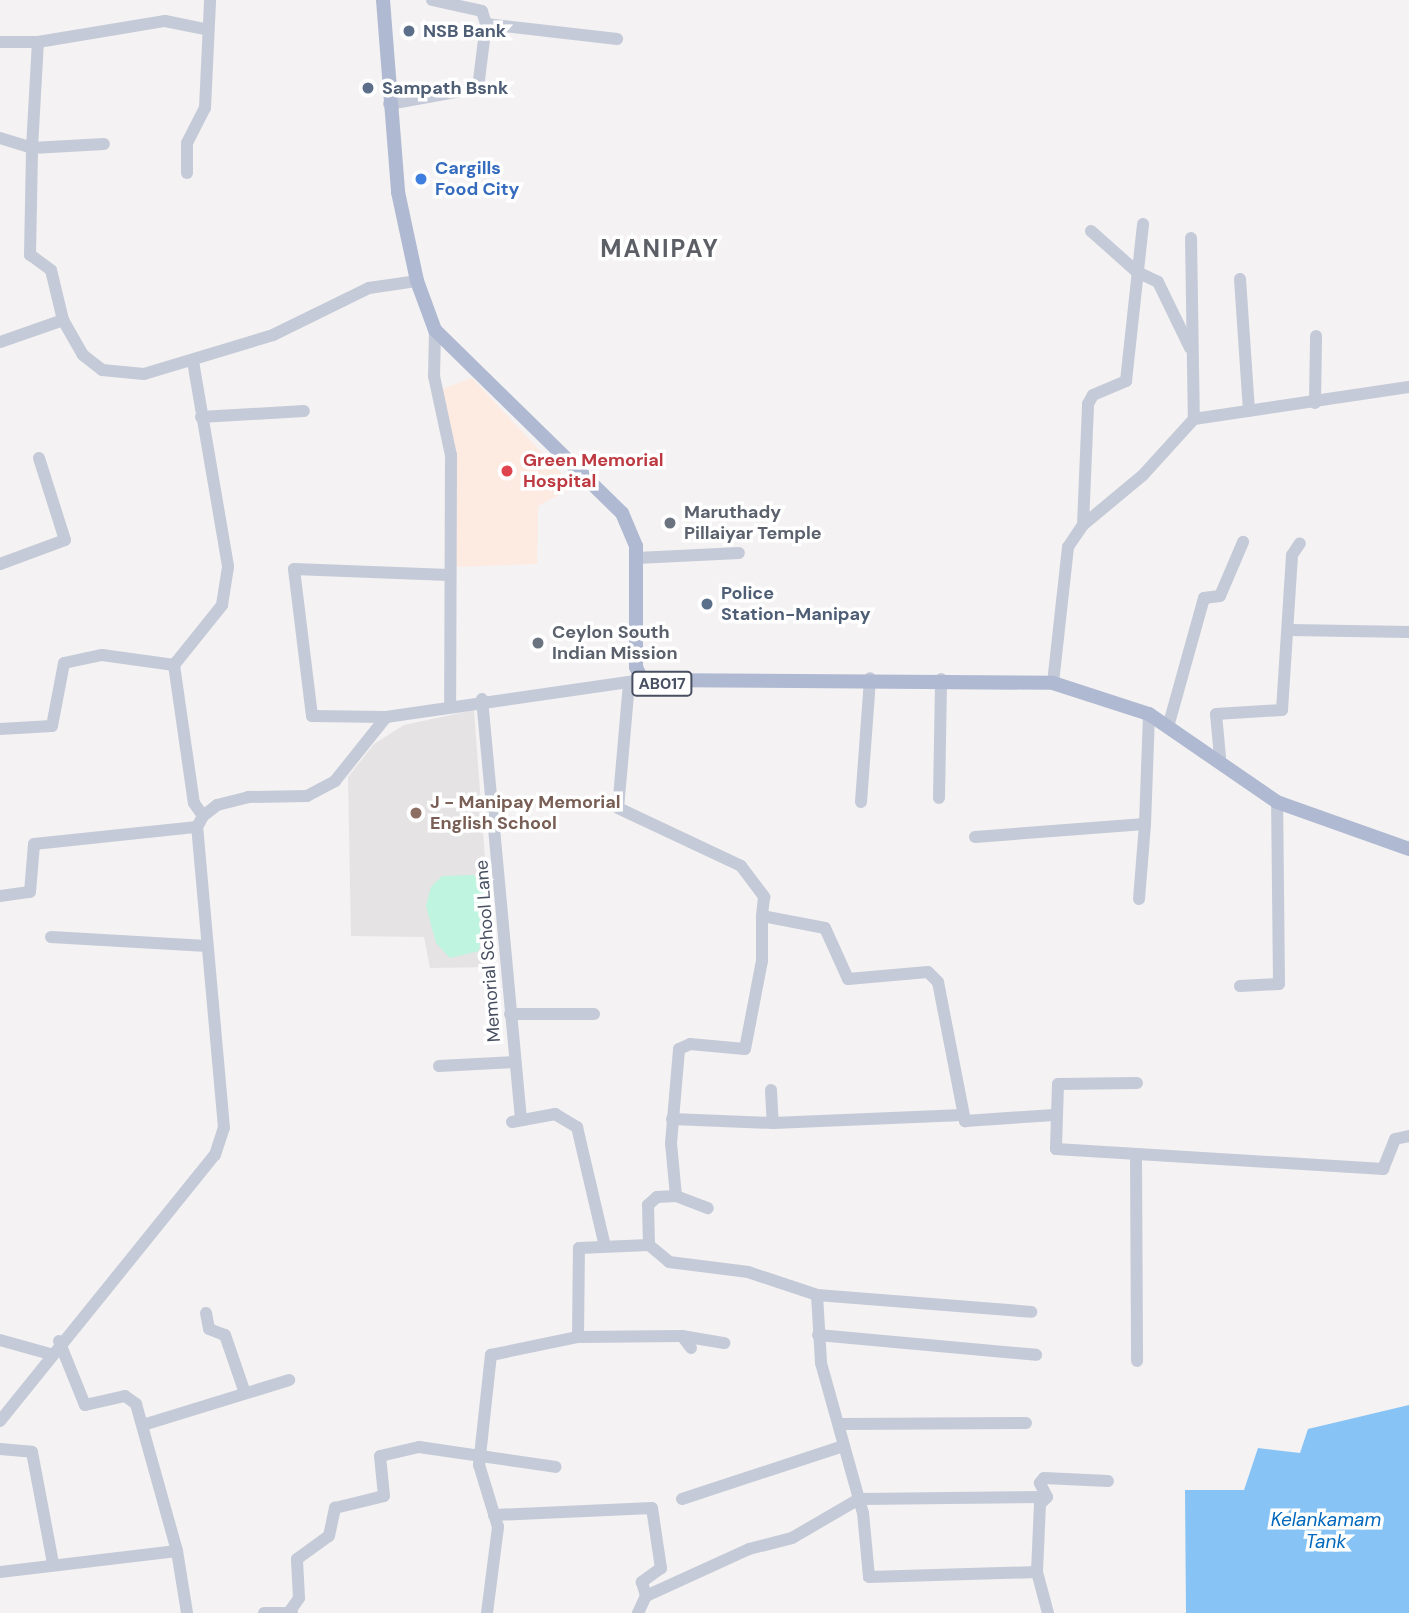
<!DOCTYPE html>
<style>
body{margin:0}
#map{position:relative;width:1409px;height:1613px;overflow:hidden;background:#f4f2f2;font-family:"DM Sans",sans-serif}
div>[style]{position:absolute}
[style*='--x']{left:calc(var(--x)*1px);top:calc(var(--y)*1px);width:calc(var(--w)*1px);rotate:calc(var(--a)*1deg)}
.education>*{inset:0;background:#e5e3e3}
.medical>*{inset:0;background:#fdebe2}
.green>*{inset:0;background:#bef4e0}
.water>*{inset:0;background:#87c4f5}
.minor>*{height:12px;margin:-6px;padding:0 6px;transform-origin:6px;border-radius:6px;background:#c4cad7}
.major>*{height:14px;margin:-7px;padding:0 7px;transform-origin:7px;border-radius:7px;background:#afb9d2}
.dots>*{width:19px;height:19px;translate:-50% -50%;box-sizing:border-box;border:4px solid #fff;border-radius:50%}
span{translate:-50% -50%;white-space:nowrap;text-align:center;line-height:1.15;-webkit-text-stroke:7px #fff;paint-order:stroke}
.shield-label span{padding:2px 5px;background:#fff;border:2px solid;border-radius:5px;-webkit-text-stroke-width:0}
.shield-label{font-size:16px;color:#474f61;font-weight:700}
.service-label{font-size:18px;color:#4e5e75;font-weight:700}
.left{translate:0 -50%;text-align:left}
.shop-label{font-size:18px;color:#366cbe;font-weight:700}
.health-label{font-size:18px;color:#be3a42;font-weight:700}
.worship-label{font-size:18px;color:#5b616d;font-weight:700}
.education-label{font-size:18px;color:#785e54;font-weight:700}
.street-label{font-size:18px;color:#474f61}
.water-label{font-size:19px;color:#0068bc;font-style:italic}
.district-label{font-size:24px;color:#5d5f67;font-weight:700;letter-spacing:2px}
</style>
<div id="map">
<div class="education">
<i style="clip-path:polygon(474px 710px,493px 967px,430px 968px,424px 937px,351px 936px,348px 777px,374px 744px,404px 725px)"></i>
</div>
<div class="medical">
<i style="clip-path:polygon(472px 378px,574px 487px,538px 506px,537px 564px,454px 567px,442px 389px)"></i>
</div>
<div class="green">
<i style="clip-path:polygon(474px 875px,486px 894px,479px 951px,450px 958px,436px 943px,426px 906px,431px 887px,442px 876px)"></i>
</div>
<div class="water">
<i style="clip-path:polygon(1409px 1405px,1409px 1613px,1186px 1613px,1185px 1490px,1244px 1490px,1258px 1448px,1300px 1453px,1308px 1429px)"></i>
</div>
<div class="minor">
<i style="--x:432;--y:0;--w:51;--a:12.4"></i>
<i style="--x:482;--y:11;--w:14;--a:73"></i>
<i style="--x:0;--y:42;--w:38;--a:0"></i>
<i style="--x:38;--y:42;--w:129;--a:-9.4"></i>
<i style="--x:165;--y:21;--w:41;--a:11.3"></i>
<i style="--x:389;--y:104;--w:90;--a:-10.2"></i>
<i style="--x:478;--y:88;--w:64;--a:-82.9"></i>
<i style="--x:486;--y:24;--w:132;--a:6.5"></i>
<i style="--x:0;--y:138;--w:34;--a:17"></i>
<i style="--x:32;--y:148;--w:106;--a:-86.8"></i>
<i style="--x:187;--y:173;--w:30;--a:-90"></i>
<i style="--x:187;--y:143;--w:39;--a:-63"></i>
<i style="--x:205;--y:108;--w:108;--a:-87.3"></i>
<i style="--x:1091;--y:231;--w:62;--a:41.7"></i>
<i style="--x:1137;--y:272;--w:23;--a:25"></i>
<i style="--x:1158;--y:282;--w:73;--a:64.1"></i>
<i style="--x:1191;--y:238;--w:181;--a:89.1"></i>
<i style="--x:1240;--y:279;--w:132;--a:86.1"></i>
<i style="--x:63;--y:320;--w:51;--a:-103.5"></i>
<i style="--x:51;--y:270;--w:26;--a:-144"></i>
<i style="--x:30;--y:255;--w:107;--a:-88.9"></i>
<i style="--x:32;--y:148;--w:72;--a:-3.2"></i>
<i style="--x:435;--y:330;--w:46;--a:91.2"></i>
<i style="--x:434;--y:376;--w:81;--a:77.9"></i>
<i style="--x:451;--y:455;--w:249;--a:90.2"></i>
<i style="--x:0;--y:342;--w:67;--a:-19.2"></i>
<i style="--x:63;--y:320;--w:40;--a:60.3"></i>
<i style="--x:83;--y:355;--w:24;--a:38"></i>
<i style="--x:102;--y:370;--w:42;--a:5.4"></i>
<i style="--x:144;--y:374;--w:135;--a:-16.8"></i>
<i style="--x:273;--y:335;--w:107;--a:-26.1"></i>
<i style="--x:369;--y:288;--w:49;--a:-8.3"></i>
<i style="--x:1315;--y:403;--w:67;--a:-89.1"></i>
<i style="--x:201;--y:417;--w:103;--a:-3.3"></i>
<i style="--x:1083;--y:525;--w:121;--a:-87.6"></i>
<i style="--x:1088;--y:404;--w:10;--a:-61"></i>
<i style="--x:1093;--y:395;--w:36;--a:-23"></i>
<i style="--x:1126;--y:381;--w:158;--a:-83.8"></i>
<i style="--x:637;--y:558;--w:102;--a:-2.8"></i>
<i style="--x:0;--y:564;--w:69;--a:-20.3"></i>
<i style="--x:65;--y:540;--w:86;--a:-107.6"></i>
<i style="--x:1291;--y:630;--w:118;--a:1"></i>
<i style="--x:174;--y:665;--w:77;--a:-51.3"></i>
<i style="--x:222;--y:605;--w:39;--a:-81"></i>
<i style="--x:228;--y:566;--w:207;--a:-99.7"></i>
<i style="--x:629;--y:683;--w:125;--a:95"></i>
<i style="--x:618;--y:808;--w:136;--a:25.2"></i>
<i style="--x:741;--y:866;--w:39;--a:53"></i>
<i style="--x:764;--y:897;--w:19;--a:96"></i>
<i style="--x:762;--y:916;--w:64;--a:10.8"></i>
<i style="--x:825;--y:928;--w:56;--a:65.7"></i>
<i style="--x:848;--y:979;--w:80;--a:-5"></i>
<i style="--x:928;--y:972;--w:14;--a:45"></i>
<i style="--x:938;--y:982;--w:142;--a:79"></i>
<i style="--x:965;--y:1121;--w:89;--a:-3.9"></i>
<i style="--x:1053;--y:683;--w:137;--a:-83.7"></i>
<i style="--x:1068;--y:547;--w:27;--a:-56"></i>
<i style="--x:1083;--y:525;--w:78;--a:-39.8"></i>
<i style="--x:1143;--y:475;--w:76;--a:-47.7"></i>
<i style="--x:1194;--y:419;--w:217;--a:-8.5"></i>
<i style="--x:482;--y:699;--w:420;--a:84.7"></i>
<i style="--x:386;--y:717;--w:74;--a:-179.2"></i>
<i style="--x:312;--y:716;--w:148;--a:-97"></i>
<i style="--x:294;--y:569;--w:155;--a:2.2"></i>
<i style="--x:1168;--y:727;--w:134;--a:-74.4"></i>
<i style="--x:1204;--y:598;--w:16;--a:-7"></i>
<i style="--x:1220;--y:596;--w:59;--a:-66.9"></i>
<i style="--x:0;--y:729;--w:52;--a:-3.3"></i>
<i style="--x:52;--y:726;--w:64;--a:-79.2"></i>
<i style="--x:64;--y:663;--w:39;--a:-12"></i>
<i style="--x:102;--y:655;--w:73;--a:7.9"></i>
<i style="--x:174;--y:665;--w:139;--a:81.8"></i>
<i style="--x:194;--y:803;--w:16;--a:55"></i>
<i style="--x:1220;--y:757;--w:43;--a:-95.3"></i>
<i style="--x:1216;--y:714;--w:66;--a:-3.5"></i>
<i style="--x:1282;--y:710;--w:155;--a:-86.3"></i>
<i style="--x:1292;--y:555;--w:14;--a:-56"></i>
<i style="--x:939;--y:798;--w:119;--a:-89"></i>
<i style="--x:861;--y:802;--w:124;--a:-85.8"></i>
<i style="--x:975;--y:837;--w:170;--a:-4.4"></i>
<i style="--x:1145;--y:824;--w:110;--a:-87.9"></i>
<i style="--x:0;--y:896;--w:30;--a:-8"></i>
<i style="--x:30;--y:892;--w:48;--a:-85.2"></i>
<i style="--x:34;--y:844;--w:164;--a:-6"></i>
<i style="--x:1139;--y:899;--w:75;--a:-85.4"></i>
<i style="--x:51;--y:937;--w:156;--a:3.3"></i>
<i style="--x:1240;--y:986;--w:39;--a:-3"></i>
<i style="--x:1279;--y:984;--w:182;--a:-90.6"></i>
<i style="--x:510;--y:1014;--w:84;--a:0"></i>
<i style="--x:439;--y:1066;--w:74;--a:-3.1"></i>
<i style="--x:1137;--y:1083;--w:79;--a:179.3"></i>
<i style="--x:1058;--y:1084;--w:65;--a:91.8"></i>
<i style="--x:1056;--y:1149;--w:328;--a:3.5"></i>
<i style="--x:1383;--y:1169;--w:32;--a:-68"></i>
<i style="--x:1395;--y:1139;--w:14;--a:-12"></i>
<i style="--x:771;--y:1090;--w:33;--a:87"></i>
<i style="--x:773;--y:1123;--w:190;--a:-2.4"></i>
<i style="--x:672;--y:1119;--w:101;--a:2.3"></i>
<i style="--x:512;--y:1122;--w:44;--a:-10.5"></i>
<i style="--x:555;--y:1114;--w:26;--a:31"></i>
<i style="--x:577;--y:1127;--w:122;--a:76.8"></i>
<i style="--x:1136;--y:1156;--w:205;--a:89.7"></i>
<i style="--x:676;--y:1196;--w:34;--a:21"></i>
<i style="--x:649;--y:1245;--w:40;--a:-91.4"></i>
<i style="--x:648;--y:1205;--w:12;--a:-42"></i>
<i style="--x:657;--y:1197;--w:19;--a:-3"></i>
<i style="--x:676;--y:1196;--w:53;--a:-95.4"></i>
<i style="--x:671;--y:1143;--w:94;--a:-85.1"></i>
<i style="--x:679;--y:1049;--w:12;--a:-24"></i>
<i style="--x:690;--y:1044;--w:55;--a:5.2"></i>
<i style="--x:745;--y:1049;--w:90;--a:-79.1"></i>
<i style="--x:762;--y:961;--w:45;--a:-90"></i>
<i style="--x:817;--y:1295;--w:68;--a:86.6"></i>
<i style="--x:821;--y:1363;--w:156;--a:74.4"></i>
<i style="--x:863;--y:1513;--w:64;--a:84.6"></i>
<i style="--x:869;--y:1577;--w:168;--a:-1.7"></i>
<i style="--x:206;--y:1313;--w:16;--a:79"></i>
<i style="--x:209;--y:1329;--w:17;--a:21"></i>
<i style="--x:225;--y:1335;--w:61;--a:71"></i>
<i style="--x:818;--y:1335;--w:219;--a:5.2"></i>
<i style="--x:682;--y:1336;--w:43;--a:9.5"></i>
<i style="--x:578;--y:1337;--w:104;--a:-0.6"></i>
<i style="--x:682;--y:1336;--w:15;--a:53"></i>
<i style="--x:0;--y:1340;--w:52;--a:15.6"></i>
<i style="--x:59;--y:1341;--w:69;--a:67.9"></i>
<i style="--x:85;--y:1405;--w:41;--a:-12.7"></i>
<i style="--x:125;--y:1396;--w:14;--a:36"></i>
<i style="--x:136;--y:1404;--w:153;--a:74.4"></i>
<i style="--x:177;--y:1551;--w:63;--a:80.8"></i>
<i style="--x:0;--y:1421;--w:342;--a:-51.1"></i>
<i style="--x:215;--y:1155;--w:28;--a:-72"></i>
<i style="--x:224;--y:1128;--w:302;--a:-95.1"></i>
<i style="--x:197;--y:827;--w:13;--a:-61"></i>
<i style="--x:203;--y:816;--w:18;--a:-38"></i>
<i style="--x:217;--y:805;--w:32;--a:-14"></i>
<i style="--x:248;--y:797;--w:59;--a:-1"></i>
<i style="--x:307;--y:796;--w:32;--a:-28"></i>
<i style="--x:335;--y:781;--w:82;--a:-51.4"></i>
<i style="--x:386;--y:717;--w:259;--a:-8.2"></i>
<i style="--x:841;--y:1424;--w:185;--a:-0.3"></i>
<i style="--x:143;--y:1425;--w:153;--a:-17.1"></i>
<i style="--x:0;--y:1449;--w:32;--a:5"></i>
<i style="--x:32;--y:1452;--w:113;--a:79.3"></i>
<i style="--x:682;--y:1499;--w:169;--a:-18.2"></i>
<i style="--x:494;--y:1515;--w:158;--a:-2.5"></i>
<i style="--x:652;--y:1508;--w:61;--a:81.5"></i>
<i style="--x:661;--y:1568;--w:24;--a:144"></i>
<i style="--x:642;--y:1582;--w:15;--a:74"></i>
<i style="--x:0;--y:1572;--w:178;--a:-6.8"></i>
<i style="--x:290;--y:1611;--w:16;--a:-55"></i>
<i style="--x:299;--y:1598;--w:39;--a:-93"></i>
<i style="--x:297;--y:1559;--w:39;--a:-36"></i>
<i style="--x:329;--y:1536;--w:29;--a:-78"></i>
<i style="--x:335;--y:1508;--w:50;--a:-13.8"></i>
<i style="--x:384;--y:1496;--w:40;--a:-95.7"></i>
<i style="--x:380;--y:1456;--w:40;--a:-13"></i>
<i style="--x:419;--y:1447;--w:138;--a:8.3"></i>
<i style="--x:264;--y:1613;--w:28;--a:0"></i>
<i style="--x:487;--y:1613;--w:87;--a:-82.7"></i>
<i style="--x:498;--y:1527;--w:65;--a:-107"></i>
<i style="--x:479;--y:1465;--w:111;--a:-83.8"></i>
<i style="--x:491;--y:1355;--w:89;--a:-11.7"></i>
<i style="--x:578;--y:1337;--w:89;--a:-89.4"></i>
<i style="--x:579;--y:1248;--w:70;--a:-2.5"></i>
<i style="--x:649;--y:1245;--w:26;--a:40"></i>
<i style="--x:669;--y:1262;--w:80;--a:7.2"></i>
<i style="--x:748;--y:1272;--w:73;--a:18.4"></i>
<i style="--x:817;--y:1295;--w:215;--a:4.5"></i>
<i style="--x:638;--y:1613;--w:19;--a:-65"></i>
<i style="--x:646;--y:1596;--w:113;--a:-24.5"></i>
<i style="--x:749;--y:1549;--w:44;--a:-14.3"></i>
<i style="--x:792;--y:1538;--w:78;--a:-30.2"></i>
<i style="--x:859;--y:1499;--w:188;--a:-0.6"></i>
<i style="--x:1048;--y:1613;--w:42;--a:-105"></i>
<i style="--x:1037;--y:1572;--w:68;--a:-87.5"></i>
<i style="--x:1040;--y:1504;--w:10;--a:-45"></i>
<i style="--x:1047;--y:1497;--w:16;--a:-117"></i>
<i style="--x:1040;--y:1483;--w:6;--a:-51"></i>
<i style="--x:1044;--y:1478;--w:64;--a:2.7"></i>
</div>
<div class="major">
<i style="--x:383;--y:0;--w:193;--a:85.5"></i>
<i style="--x:398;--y:192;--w:91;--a:77.9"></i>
<i style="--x:417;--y:281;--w:52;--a:69.8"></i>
<i style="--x:435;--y:330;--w:262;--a:44.4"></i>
<i style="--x:622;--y:513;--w:36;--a:67"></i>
<i style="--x:636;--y:546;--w:121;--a:90"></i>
<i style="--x:636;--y:667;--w:14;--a:65"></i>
<i style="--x:642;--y:680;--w:411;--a:0.4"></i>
<i style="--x:1053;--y:683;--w:101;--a:17.9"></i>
<i style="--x:1149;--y:714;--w:155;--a:34.5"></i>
<i style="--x:1277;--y:802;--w:140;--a:19.6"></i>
</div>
<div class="dots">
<i style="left:409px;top:31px;background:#5c6f8a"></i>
<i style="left:368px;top:88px;background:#5c6f8a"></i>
<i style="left:421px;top:179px;background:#3f7fe0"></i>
<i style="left:507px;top:471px;background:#e0444e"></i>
<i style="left:670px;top:523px;background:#6b7280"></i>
<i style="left:707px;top:604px;background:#5c6f8a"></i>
<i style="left:538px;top:643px;background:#6b7280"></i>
<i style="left:416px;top:813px;background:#8d6e63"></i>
</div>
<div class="shield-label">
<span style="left:662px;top:684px">AB017</span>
</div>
<div class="service-label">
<span class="left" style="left:423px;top:31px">NSB Bank</span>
<span class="left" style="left:382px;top:88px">Sampath Bsnk</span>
<span class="left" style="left:721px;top:604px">Police<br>Station-Manipay</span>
</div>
<div class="shop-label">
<span class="left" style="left:435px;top:179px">Cargills<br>Food City</span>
</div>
<div class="health-label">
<span class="left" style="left:523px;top:471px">Green Memorial<br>Hospital</span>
</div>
<div class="worship-label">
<span class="left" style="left:684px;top:523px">Maruthady<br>Pillaiyar Temple</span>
<span class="left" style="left:552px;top:643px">Ceylon South<br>Indian Mission</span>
</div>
<div class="education-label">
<span class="left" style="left:430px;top:813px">J - Manipay Memorial<br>English School</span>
</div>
<div class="street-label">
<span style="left:488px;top:951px;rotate:-94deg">Memorial School Lane</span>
</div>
<div class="water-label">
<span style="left:1326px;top:1531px">Kelankamam<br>Tank</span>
</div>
<div class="district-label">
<span style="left:660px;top:249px">MANIPAY</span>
</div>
</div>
